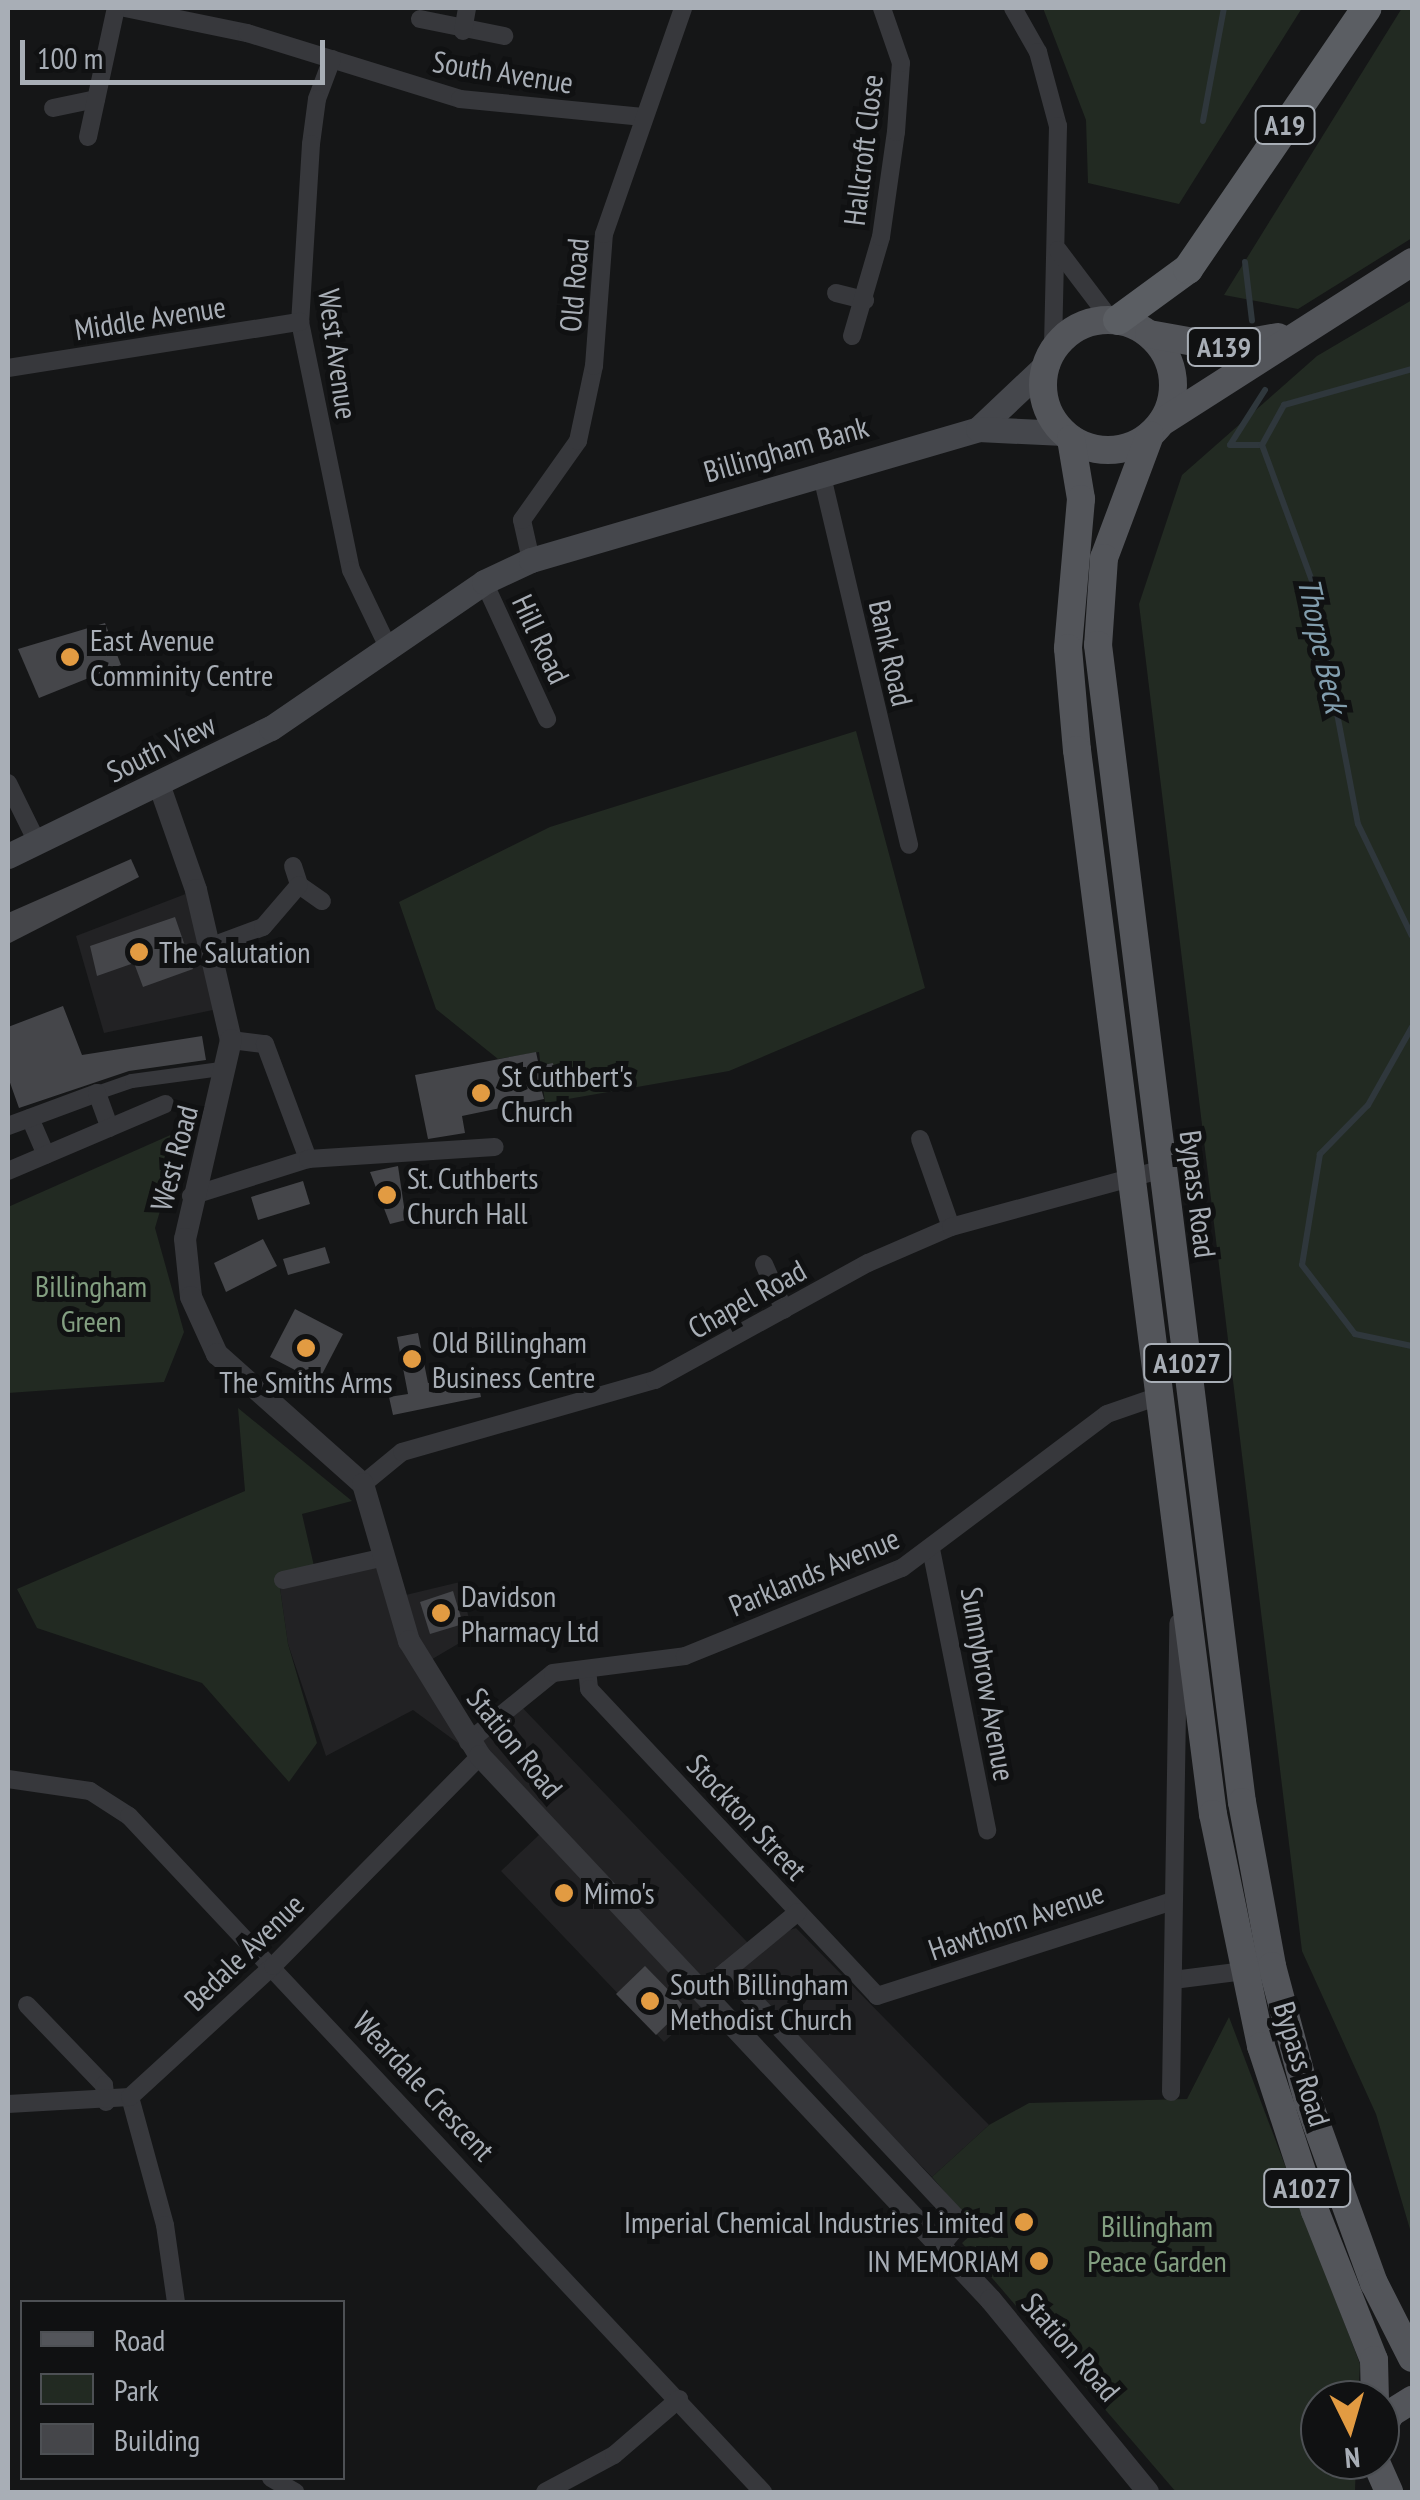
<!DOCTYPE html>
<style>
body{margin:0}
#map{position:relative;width:1420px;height:2500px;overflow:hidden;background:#151617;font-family:"PT Sans Narrow",sans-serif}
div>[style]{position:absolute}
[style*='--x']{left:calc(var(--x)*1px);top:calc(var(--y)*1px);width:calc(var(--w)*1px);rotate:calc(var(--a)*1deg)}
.built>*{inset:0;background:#222224}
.green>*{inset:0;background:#222a22}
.stream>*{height:6px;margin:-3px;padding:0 3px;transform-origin:3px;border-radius:3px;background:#2f373c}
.building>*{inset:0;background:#45464a}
.pedestrian>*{height:14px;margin:-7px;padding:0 7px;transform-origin:7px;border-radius:7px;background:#37383c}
.minor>*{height:18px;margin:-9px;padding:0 9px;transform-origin:9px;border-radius:9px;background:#37383c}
.tertiary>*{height:22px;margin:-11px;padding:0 11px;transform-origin:11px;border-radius:11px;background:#37383c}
.secondary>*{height:25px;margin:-12.5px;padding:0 12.5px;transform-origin:12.5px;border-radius:12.5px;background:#45474c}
.primary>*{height:28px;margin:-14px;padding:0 14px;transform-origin:14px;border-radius:14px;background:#53555a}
.primary>.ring{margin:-14px;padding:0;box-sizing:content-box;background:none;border:28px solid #53555a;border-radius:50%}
.trunk>*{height:30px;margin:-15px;padding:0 15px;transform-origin:15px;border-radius:15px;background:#5b5e63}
.dots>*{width:28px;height:28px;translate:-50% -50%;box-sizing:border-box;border:5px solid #101112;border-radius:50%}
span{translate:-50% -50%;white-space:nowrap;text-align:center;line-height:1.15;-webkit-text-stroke:10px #101112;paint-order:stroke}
.shield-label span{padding:2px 8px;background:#101112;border:2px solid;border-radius:8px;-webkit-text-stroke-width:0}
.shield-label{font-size:28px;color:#a8aeb6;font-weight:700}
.street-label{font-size:30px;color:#a8aeb6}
.poi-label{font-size:30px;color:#a8aeb6}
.left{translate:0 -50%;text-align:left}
.right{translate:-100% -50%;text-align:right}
.park-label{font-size:30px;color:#839f81}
.water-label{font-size:32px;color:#829eae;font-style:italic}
.frame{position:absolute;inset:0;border:10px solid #a8aeb6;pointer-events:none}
.legend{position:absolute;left:20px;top:2300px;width:325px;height:180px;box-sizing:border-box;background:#101112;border:2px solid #4d5054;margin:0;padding:12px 18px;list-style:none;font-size:30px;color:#a8aeb6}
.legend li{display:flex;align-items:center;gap:20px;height:50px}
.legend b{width:50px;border:2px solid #4d5054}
.north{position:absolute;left:1300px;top:2380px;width:100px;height:100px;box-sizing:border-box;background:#101112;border:2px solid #4d5054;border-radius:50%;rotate:175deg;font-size:28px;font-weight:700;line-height:40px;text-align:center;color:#a8aeb6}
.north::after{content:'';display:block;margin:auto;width:35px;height:45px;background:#e29b42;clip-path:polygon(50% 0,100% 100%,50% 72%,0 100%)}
.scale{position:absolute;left:20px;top:40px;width:305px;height:45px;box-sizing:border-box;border:5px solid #a8aeb6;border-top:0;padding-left:12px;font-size:30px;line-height:35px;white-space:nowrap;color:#a8aeb6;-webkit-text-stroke:8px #101112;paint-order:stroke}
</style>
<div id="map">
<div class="built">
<i style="clip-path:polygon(196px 890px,227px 1007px,104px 1033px,76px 936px)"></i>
<i style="clip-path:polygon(378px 1563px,389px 1599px,460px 1582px,473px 1635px,429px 1661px,473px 1733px,515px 1700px,748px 1943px,796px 1928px,989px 2125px,932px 2177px,737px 1975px,664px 2042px,501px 1871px,539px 1835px,458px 1743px,413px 1710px,326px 1756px,288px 1644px,280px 1588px)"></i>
</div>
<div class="green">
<i style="clip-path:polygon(1043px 8px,1302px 8px,1179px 204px,1088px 183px,1086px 120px)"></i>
<i style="clip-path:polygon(1402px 8px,1412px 8px,1412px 238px,1298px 309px,1224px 295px)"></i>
<i style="clip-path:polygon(1412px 300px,1412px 2236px,1376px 2114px,1302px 1951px,1139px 604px,1182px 475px,1317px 356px)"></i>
<i style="clip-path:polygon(856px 731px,925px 988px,729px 1071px,545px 1103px,539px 1052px,498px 1059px,436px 1009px,399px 902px,550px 827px)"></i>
<i style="clip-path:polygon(184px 1129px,155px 1228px,184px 1332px,164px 1382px,8px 1393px,8px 1207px)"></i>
<i style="clip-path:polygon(238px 1408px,352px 1501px,302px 1514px,314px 1566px,280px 1588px,288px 1644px,317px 1743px,289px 1782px,202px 1683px,37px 1628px,17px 1589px,245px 1491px)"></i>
<i style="clip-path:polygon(1229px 2017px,1360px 2364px,1358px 2400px,1320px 2400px,1320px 2460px,1356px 2460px,1355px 2492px,1176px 2492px,962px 2243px,977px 2229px,932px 2177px,989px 2125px,1029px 2103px,1187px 2099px)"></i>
</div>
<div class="stream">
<i style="--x:1203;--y:121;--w:115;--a:-79.5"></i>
<i style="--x:1245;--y:262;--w:59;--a:83.2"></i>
<i style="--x:1265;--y:390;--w:65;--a:122.5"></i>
<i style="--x:1230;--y:445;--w:32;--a:0"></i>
<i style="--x:1262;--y:445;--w:145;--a:69.8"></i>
<i style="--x:1312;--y:581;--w:247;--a:79.3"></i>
<i style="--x:1358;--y:824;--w:124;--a:64.3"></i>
<i style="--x:1262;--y:445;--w:46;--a:-61.2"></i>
<i style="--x:1284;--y:405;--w:133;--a:-15.7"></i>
<i style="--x:1412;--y:1027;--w:90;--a:119.4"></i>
<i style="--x:1368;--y:1105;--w:69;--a:134.4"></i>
<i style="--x:1320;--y:1154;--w:112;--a:99.2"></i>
<i style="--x:1302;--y:1265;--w:87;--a:52.5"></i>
<i style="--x:1355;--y:1334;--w:58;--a:11.9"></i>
</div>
<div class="building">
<i style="clip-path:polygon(105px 623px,121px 665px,39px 698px,18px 649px)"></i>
<i style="clip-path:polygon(131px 859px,139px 877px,8px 944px,8px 913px)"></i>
<i style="clip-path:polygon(175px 917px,193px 969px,143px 987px,134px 963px,97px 976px,90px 946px)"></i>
<i style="clip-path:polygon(63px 1006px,82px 1055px,202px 1036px,206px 1060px,129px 1071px,19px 1108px,8px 1077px,8px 1027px)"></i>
<i style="clip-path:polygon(536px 1052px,539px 1066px,553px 1063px,557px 1084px,541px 1088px,544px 1099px,462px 1116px,465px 1133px,428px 1139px,415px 1075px)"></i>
<i style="clip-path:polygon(398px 1166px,406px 1220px,390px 1224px,370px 1172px)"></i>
<i style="clip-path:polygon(303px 1181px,310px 1204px,258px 1220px,251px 1197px)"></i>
<i style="clip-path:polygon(263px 1239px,277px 1266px,226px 1292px,214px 1263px)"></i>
<i style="clip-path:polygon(325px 1247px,330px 1263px,288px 1275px,283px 1259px)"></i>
<i style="clip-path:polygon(295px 1309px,343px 1334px,318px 1382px,270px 1357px)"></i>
<i style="clip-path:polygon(418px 1333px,428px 1383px,439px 1381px,441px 1390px,478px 1382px,481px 1397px,393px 1415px,389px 1397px,408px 1394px,397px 1337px)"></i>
<i style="clip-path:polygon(453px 1591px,463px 1624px,430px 1634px,420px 1602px)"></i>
<i style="clip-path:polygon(645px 1966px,685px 2007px,656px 2035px,616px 1994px)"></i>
</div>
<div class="pedestrian">
<i style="--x:97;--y:1093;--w:37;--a:-19"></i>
<i style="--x:132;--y:1081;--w:97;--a:-7.7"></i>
</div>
<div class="minor">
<i style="--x:125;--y:8;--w:125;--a:11.6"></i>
<i style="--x:247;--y:33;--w:223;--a:17.2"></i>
<i style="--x:460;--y:99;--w:184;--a:5.6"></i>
<i style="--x:1013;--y:8;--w:51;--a:60.4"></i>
<i style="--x:1038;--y:52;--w:77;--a:74.9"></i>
<i style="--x:1058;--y:126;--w:225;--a:91.3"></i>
<i style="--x:420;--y:19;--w:86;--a:11.4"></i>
<i style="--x:463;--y:31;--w:23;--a:-80"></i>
<i style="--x:332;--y:59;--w:43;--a:110.6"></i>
<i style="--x:317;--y:99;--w:45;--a:97.6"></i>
<i style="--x:311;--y:144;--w:178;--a:93.5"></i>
<i style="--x:300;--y:322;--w:253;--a:78.4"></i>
<i style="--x:351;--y:570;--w:88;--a:64.3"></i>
<i style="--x:53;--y:108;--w:44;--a:-11.8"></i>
<i style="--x:88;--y:137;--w:132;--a:-77.8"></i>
<i style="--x:1058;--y:250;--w:88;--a:52.9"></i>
<i style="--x:836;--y:293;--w:30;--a:14"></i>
<i style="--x:852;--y:336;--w:103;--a:-73.7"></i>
<i style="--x:881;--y:237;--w:106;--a:-81.9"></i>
<i style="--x:896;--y:132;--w:69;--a:-85.9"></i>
<i style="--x:901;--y:63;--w:58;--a:-109.1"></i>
<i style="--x:8;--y:368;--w:296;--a:-9"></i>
<i style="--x:821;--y:472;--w:383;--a:76.7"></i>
<i style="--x:531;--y:560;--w:41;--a:-102.7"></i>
<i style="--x:522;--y:520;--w:97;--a:-54.7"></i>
<i style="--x:578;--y:441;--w:77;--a:-78"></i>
<i style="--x:594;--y:366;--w:132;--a:-85.7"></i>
<i style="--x:604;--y:234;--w:239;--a:-70.7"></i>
<i style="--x:484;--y:582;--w:151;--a:65.3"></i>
<i style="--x:8;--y:783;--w:66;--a:63.8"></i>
<i style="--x:293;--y:866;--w:20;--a:72"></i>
<i style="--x:299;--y:885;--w:28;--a:35"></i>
<i style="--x:212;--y:946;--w:54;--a:-20.4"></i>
<i style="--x:263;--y:927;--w:55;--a:-49.4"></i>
<i style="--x:231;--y:1040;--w:34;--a:7"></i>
<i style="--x:265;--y:1044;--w:123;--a:69.5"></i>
<i style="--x:30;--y:1118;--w:40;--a:66.6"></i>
<i style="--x:8;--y:1126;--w:95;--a:-20.3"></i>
<i style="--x:97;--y:1093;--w:37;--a:70"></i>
<i style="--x:920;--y:1139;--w:93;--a:70.6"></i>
<i style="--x:8;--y:1171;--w:171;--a:-23.1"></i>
<i style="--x:191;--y:1196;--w:123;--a:-17.5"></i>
<i style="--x:308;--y:1159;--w:187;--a:-3.7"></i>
<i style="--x:764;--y:1264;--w:50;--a:66.5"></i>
<i style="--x:363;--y:1484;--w:50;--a:-39.4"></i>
<i style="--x:402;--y:1452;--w:263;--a:-15.9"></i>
<i style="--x:655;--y:1380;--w:243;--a:-28.8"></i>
<i style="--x:868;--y:1263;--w:90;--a:-23.4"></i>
<i style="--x:951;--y:1227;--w:220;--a:-15.3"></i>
<i style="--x:931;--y:1549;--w:287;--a:78.7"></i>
<i style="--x:283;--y:1580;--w:100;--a:-12.7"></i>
<i style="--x:587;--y:1669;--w:20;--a:84"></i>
<i style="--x:589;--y:1689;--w:421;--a:46.8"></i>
<i style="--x:877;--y:1996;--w:311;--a:-17.8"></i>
<i style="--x:468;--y:1742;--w:109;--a:-39.1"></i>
<i style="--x:553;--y:1673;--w:133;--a:-7.3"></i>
<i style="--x:685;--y:1656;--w:234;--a:-22.1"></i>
<i style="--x:902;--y:1568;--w:256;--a:-36.9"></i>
<i style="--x:1107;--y:1414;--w:55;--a:-19.1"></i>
<i style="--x:8;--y:1779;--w:83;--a:8.3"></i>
<i style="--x:90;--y:1791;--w:46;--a:32.7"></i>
<i style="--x:129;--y:1816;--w:927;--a:46.84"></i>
<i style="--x:726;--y:1971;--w:344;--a:46.9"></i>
<i style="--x:961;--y:2222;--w:34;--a:130"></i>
<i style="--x:1173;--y:1980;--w:80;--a:-7.2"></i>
<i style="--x:702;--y:1991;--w:124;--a:-39.5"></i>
<i style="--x:27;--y:2005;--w:111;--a:46.1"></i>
<i style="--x:104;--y:2085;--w:17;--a:83"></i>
<i style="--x:1171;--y:2092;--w:469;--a:-89.1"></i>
<i style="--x:130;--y:2097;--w:133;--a:74.7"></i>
<i style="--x:165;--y:2225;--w:78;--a:81.9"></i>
<i style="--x:8;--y:2104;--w:122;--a:-3.3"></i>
<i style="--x:130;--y:2097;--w:194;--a:-42.5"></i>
<i style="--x:273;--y:1966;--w:295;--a:-45.4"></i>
<i style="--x:271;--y:2478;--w:28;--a:30"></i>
<i style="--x:545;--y:2492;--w:78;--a:-28.2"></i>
<i style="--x:614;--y:2455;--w:86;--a:-40.7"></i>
</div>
<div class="tertiary">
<i style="--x:160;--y:787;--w:109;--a:70.7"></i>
<i style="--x:196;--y:890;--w:154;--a:76.9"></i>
<i style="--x:231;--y:1040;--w:204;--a:103"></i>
<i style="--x:185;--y:1239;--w:58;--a:84.1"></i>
<i style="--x:191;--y:1297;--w:63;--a:65.5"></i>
<i style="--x:217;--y:1354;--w:195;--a:41.7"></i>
<i style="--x:363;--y:1484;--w:164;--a:73.7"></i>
<i style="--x:409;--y:1641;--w:135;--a:58.3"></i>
<i style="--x:480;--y:1756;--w:746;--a:46.79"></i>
<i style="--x:991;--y:2300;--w:248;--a:50.7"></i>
</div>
<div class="secondary">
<i style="--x:978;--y:429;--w:95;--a:-43.3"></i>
<i style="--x:8;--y:856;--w:292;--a:-26"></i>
<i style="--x:271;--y:728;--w:258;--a:-34.4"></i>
<i style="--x:484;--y:582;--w:52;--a:-25.1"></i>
<i style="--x:531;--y:560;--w:466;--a:-16.3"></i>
<i style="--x:978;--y:429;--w:86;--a:2.7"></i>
</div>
<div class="primary">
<i class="ring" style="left:1043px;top:320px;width:102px;height:102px"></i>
<i style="--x:1149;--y:334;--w:74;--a:10.1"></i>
<i style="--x:1222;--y:347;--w:57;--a:-10.1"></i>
<i style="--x:1162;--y:422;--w:297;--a:-32.6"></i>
<i style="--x:1150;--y:435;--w:131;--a:110.5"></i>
<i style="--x:1104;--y:558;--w:87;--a:93.9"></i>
<i style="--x:1098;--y:645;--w:1166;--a:82.91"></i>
<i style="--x:1242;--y:1802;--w:167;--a:79.6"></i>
<i style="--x:1272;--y:1966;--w:140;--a:75.1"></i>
<i style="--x:1308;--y:2101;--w:194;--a:70.1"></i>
<i style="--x:1374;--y:2283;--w:84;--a:63.1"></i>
<i style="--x:1071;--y:439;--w:61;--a:80.5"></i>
<i style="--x:1081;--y:499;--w:150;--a:95"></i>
<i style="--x:1068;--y:648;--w:102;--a:85"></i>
<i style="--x:1077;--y:750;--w:1073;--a:82.72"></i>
<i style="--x:1213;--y:1814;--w:237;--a:78.3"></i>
<i style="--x:1261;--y:2046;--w:174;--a:71.9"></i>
<i style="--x:1315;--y:2211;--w:160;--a:68.4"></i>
<i style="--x:1374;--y:2360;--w:40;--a:88.6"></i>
<i style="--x:1380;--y:2432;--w:22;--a:-60"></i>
<i style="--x:1391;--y:2413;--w:25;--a:-32"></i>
<i style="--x:1375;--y:2460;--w:35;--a:66"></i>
</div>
<div class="trunk">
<i style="--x:1118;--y:320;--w:87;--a:-36.1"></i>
<i style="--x:1188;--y:269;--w:316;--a:-55.6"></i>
</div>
<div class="dots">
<i style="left:70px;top:657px;background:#e29b42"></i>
<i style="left:139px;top:952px;background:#e29b42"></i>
<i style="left:481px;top:1093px;background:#e29b42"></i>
<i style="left:387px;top:1195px;background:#e29b42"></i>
<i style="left:306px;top:1348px;background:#e29b42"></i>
<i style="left:412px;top:1359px;background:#e29b42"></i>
<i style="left:441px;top:1613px;background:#e29b42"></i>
<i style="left:564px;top:1893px;background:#e29b42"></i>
<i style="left:650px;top:2001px;background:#e29b42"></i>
<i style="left:1024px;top:2222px;background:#e29b42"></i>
<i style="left:1039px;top:2261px;background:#e29b42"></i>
</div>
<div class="shield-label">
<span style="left:1285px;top:125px">A19</span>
<span style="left:1224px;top:347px">A139</span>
<span style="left:1187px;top:1363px">A1027</span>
<span style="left:1307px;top:2188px">A1027</span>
</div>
<div class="street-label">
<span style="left:503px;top:72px;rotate:9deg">South Avenue</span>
<span style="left:863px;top:150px;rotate:-83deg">Hallcroft Close</span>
<span style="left:574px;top:285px;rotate:-85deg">Old Road</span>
<span style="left:150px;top:318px;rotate:-9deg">Middle Avenue</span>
<span style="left:338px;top:354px;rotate:82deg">West Avenue</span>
<span style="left:786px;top:449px;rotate:-16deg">Billingham Bank</span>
<span style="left:541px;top:639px;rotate:65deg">Hill Road</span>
<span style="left:891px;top:653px;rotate:77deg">Bank Road</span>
<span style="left:161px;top:748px;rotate:-26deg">South View</span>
<span style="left:174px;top:1158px;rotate:-75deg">West Road</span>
<span style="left:1198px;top:1194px;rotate:83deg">Bypass Road</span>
<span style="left:747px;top:1299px;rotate:-29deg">Chapel Road</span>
<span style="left:814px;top:1572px;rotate:-23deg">Parklands Avenue</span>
<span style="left:988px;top:1684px;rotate:80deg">Sunnybrow Avenue</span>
<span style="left:515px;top:1743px;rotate:51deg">Station Road</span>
<span style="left:747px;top:1817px;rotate:47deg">Stockton Street</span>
<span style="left:1016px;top:1921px;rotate:-19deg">Hawthorn Avenue</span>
<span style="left:244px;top:1952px;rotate:-44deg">Bedale Avenue</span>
<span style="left:1302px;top:2064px;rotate:73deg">Bypass Road</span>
<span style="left:424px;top:2086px;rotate:47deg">Weardale Crescent</span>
<span style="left:1071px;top:2347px;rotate:49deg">Station Road</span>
</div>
<div class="poi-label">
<span class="left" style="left:90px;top:657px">East Avenue<br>Comminity Centre</span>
<span class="left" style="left:159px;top:952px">The Salutation</span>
<span class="left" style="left:501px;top:1093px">St Cuthbert's<br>Church</span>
<span class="left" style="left:407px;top:1195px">St. Cuthberts<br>Church Hall</span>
<span class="left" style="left:432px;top:1359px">Old Billingham<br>Business Centre</span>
<span style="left:306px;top:1382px">The Smiths Arms</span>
<span class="left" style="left:461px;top:1613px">Davidson<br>Pharmacy Ltd</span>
<span class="left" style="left:584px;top:1893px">Mimo's</span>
<span class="left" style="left:670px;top:2001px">South Billingham<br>Methodist Church</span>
<span class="right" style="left:1004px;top:2222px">Imperial Chemical Industries Limited</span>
<span class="right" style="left:1019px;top:2261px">IN MEMORIAM</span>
</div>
<div class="park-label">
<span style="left:91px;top:1303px">Billingham<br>Green</span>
<span style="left:1157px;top:2243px">Billingham<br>Peace Garden</span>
</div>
<div class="water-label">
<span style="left:1323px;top:645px;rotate:78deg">Thorpe Beck</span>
</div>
<div class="frame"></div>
<ul class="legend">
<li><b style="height:12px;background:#53555a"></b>Road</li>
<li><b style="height:28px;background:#222a22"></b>Park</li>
<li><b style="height:28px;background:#45464a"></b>Building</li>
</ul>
<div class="north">N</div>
<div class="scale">100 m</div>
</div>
